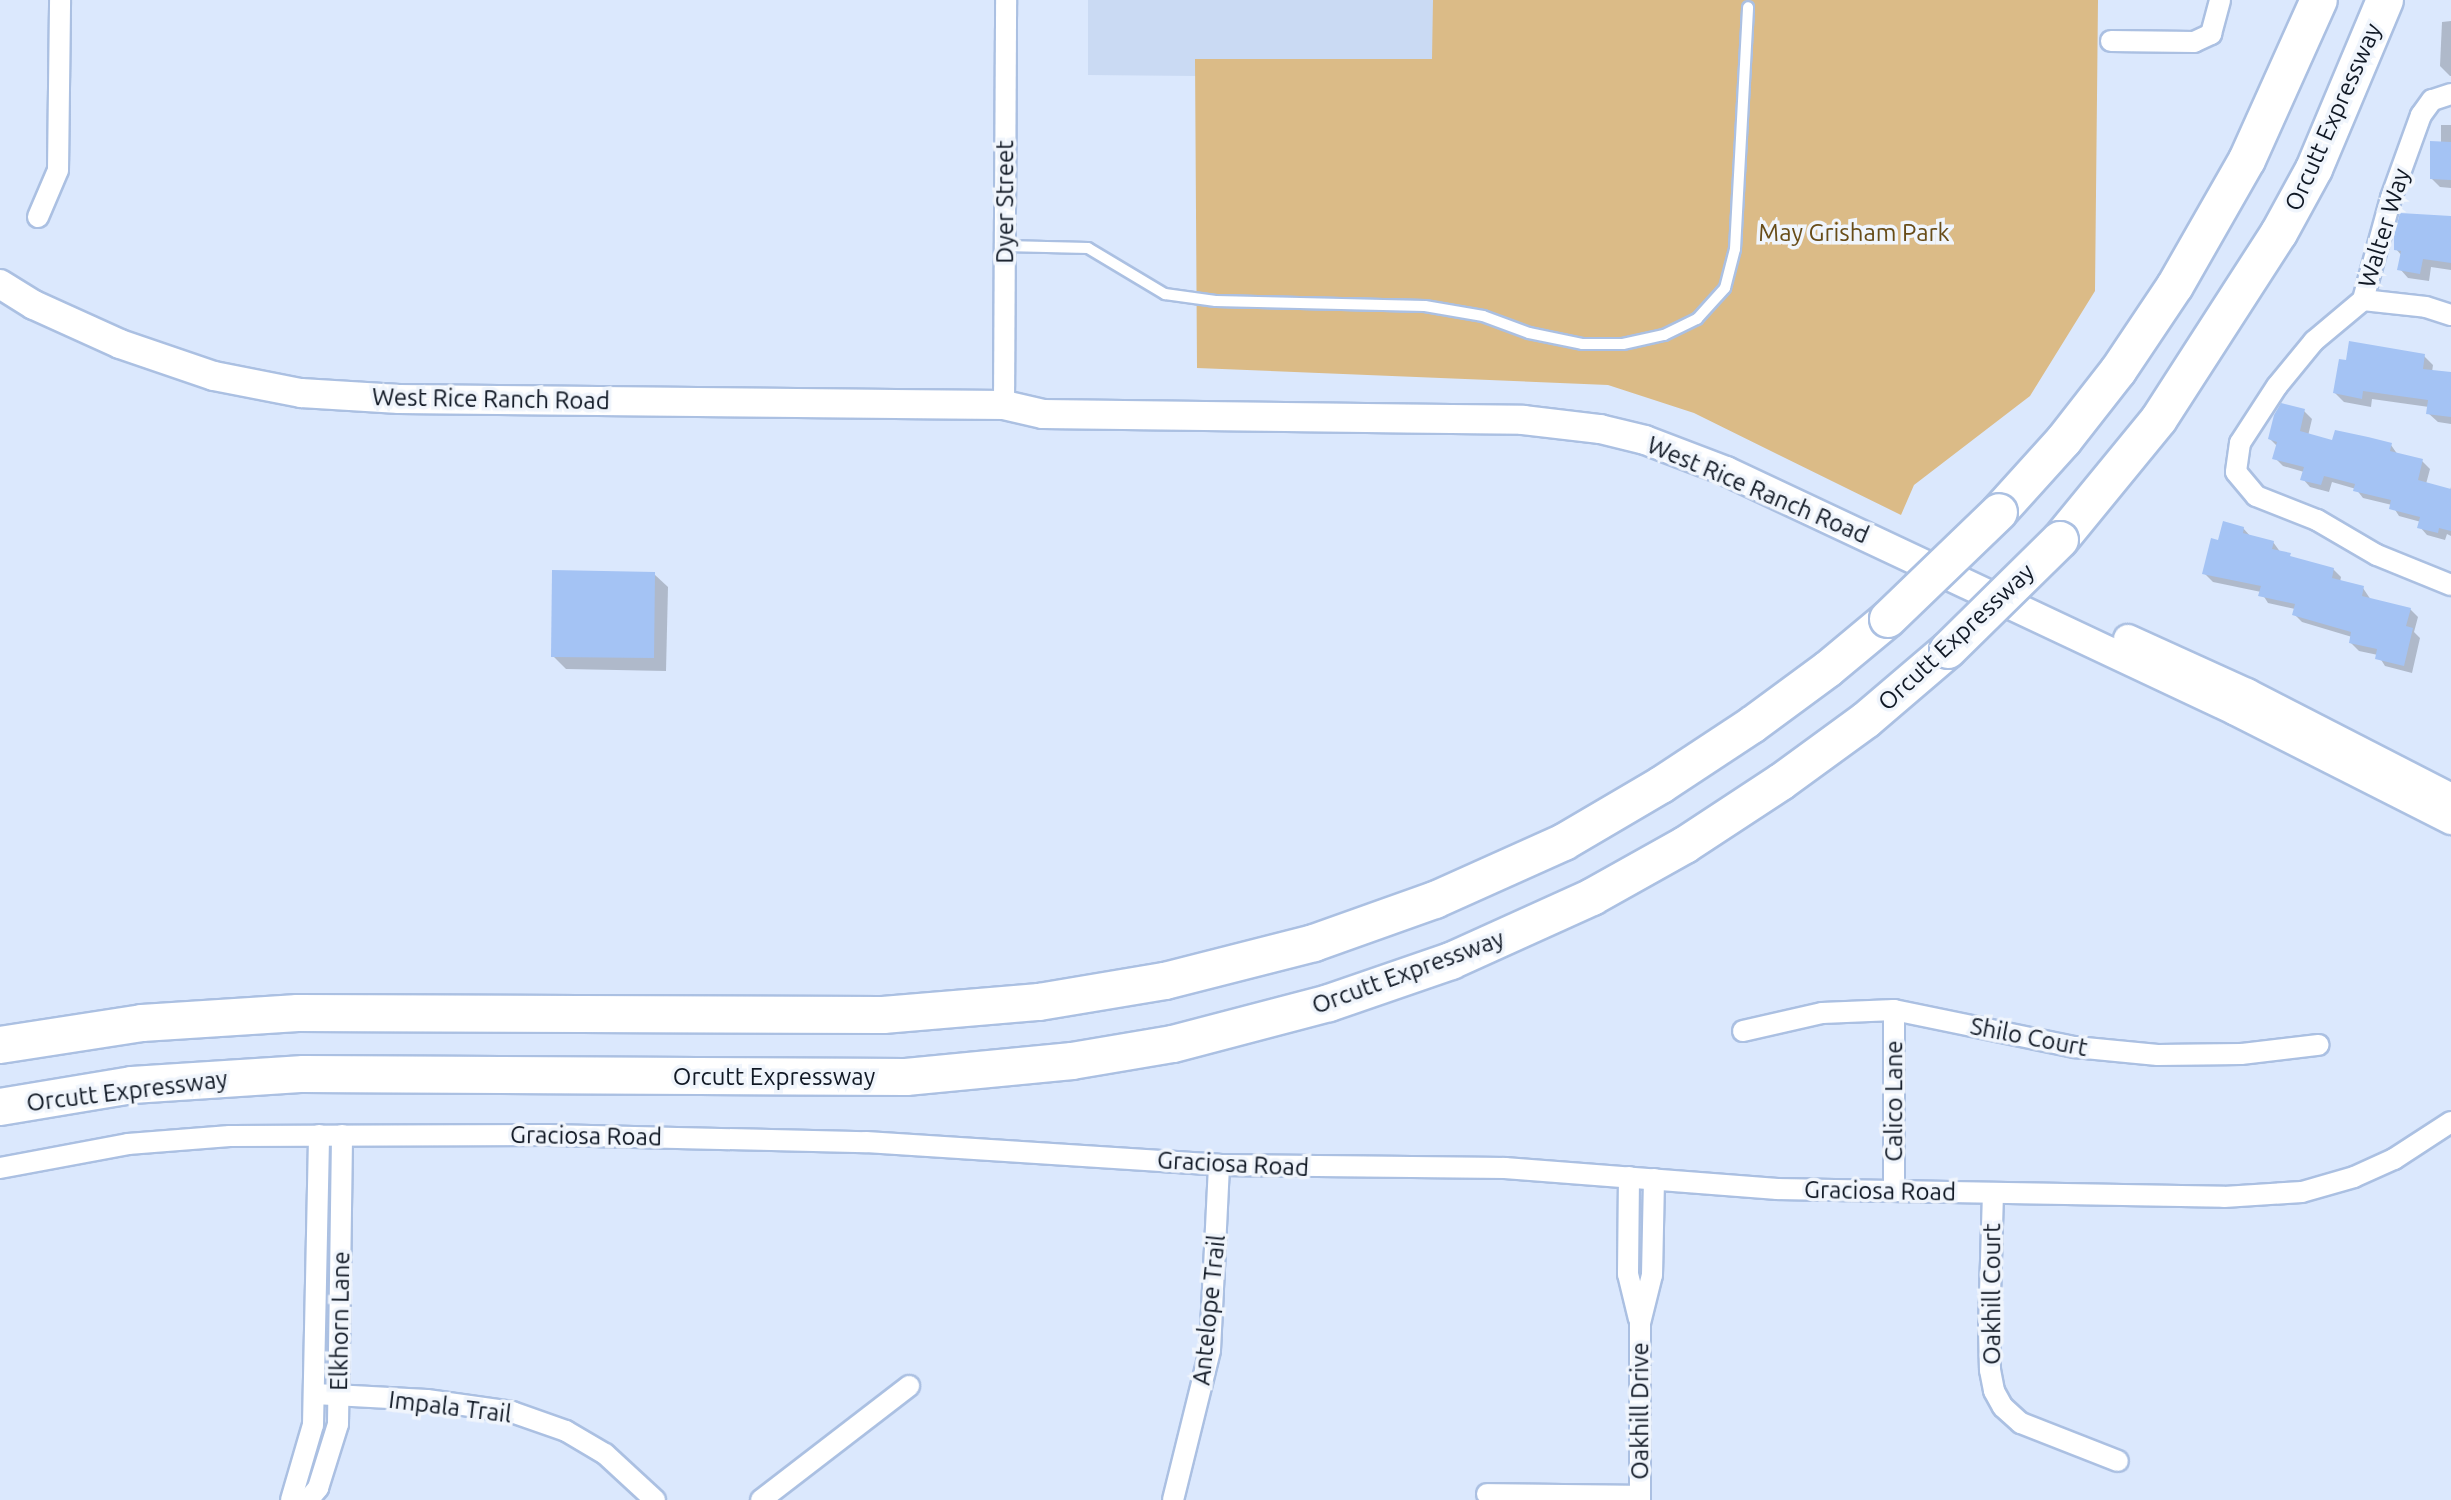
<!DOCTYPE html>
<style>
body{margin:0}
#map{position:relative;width:2451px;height:1500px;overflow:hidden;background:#dbe8fd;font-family:Ubuntu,sans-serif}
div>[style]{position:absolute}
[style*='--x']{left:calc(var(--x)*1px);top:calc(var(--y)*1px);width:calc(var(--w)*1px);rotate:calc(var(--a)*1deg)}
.built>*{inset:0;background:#cadaf3}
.green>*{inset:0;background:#dbbb87}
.shadow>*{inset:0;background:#0003}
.building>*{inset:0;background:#a4c3f4}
.roads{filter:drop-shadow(2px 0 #abc0e2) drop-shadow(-2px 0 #abc0e2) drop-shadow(0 2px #abc0e2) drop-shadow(0 -2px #abc0e2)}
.lane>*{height:10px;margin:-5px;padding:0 5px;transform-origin:5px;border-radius:5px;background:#fff}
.street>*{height:20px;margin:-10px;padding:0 10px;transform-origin:10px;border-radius:10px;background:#fff}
.secondary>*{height:28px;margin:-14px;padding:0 14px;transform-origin:14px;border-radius:14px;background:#fff}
.highway>*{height:36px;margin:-18px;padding:0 18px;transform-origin:18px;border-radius:18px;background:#fff}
.bridges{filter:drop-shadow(2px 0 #abc0e2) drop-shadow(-2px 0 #abc0e2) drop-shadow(0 2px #abc0e2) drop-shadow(0 -2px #abc0e2)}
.highway-bridge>*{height:36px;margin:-18px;padding:0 18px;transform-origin:18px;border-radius:18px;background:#fff}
span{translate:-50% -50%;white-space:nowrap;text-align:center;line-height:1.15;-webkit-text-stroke:7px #f0f5fc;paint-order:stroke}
.street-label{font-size:24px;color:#101824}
.park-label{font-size:24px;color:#674c18}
</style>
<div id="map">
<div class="built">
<i style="clip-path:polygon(1088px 0,1434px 0,1433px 59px,1196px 59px,1196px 76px,1088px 75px)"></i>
</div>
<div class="green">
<i style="clip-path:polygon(1433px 0,2098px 0,2095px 291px,2030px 396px,1914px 485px,1901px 515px,1694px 413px,1608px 385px,1197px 368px,1195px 59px,1432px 59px)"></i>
</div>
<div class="shadow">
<i style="clip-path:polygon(2451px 21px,2451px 76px,2450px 76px,2440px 66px,2442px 22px)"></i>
<i style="clip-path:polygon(2441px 125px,2451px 125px,2451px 188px,2440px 187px,2432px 179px,2441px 144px)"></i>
<i style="clip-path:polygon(2451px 218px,2451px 270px,2431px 267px,2429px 281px,2408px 278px,2400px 269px,2402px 256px,2396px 249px)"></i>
<i style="clip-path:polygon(2424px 356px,2433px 365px,2432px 372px,2451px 375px,2451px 424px,2438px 422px,2428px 413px,2429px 407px,2372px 399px,2371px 407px,2344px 402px,2335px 393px)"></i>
<i style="clip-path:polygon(2304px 411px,2312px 419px,2308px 436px,2333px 443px,2391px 445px,2398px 455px,2422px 461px,2430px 469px,2426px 484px,2450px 491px,2451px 487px,2451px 536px,2447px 534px,2445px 540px,2427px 535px,2420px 527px,2421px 522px,2399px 516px,2392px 505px,2363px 498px,2356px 489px,2332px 482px,2329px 492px,2310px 487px,2303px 479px,2304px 472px,2283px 466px,2275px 458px,2278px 447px,2270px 439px)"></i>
<i style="clip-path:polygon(2243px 528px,2252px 538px,2273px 542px,2281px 553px,2295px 560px,2333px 569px,2341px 577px,2340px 582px,2363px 588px,2371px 600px,2410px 609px,2418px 617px,2414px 632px,2420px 638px,2412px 673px,2385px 666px,2378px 655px,2359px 651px,2351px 643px,2352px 637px,2302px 622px,2294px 614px,2295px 609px,2268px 603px,2261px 592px,2213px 582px,2205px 574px,2219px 542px)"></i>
<i style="clip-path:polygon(654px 574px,668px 587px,666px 671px,566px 669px,553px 656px)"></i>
</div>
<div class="building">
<i style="clip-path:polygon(2430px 141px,2451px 142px,2451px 180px,2430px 179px)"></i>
<i style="clip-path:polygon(2400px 213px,2451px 216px,2451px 263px,2423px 259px,2420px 274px,2397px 270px,2401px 251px,2394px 250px,2394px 235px)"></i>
<i style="clip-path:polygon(2349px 341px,2425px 354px,2423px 369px,2451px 372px,2451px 417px,2426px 414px,2428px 400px,2363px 391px,2362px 399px,2333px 393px,2339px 359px,2346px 360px)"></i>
<i style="clip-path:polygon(2281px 403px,2305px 409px,2300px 431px,2332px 440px,2335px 430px,2368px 437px,2392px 443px,2390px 451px,2423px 459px,2418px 480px,2451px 489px,2451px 531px,2439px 528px,2438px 533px,2417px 528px,2420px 517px,2389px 509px,2391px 500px,2353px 491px,2355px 484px,2324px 476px,2321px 485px,2300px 480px,2304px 467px,2272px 459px,2277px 442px,2268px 439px,2274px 415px)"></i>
<i style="clip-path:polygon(2223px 521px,2244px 527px,2243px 533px,2274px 541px,2272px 549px,2291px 553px,2290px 556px,2334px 568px,2332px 578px,2364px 586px,2362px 596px,2411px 608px,2406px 626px,2413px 628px,2404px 666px,2375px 659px,2377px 649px,2349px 643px,2351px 632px,2292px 615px,2295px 604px,2258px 596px,2261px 586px,2202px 574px,2211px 538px,2218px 540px)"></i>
<i style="clip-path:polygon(552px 570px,655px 572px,654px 658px,551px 657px)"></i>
</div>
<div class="roads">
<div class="lane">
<i style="--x:1005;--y:246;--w:83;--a:1.4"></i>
<i style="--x:1088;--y:248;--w:90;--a:30.9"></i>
<i style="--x:1165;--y:294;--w:51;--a:7.8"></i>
<i style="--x:1216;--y:301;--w:209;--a:1.4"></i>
<i style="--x:1425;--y:306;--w:59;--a:9.8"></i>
<i style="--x:1483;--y:316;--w:49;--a:20.3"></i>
<i style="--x:1529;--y:333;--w:54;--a:11.7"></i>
<i style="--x:1582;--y:344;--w:41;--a:0"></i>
<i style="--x:1623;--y:344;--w:42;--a:-12.4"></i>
<i style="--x:1664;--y:335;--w:37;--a:-26"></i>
<i style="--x:1697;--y:319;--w:42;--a:-47.9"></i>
<i style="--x:1725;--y:288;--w:40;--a:-75.6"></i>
<i style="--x:1735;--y:249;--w:242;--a:-86.9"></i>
</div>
<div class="street">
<i style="--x:2111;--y:41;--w:83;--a:0.7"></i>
<i style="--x:2194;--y:42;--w:19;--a:-25"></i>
<i style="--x:2211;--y:34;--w:35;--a:-75"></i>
<i style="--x:2451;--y:94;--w:20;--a:162"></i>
<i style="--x:2432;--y:100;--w:19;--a:126"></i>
<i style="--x:2421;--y:115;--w:88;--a:109.9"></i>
<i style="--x:2391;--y:198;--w:106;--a:105.4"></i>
<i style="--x:2363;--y:300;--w:64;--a:140.1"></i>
<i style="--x:2314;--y:341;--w:58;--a:129.4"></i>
<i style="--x:2277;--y:386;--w:68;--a:123"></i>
<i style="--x:2240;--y:443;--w:29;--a:98"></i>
<i style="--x:2236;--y:472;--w:31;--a:50"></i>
<i style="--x:2256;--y:496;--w:66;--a:21.5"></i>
<i style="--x:2317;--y:520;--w:69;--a:30.3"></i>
<i style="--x:2377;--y:555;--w:80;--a:22.1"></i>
<i style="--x:38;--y:217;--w:51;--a:-66.9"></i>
<i style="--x:58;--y:170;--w:170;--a:-89.3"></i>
<i style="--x:2363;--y:300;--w:63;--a:6.3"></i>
<i style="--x:2426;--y:307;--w:26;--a:18"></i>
<i style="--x:1004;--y:405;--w:405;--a:-89.7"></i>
<i style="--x:1894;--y:1010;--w:181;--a:90"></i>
<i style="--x:1743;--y:1031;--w:81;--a:-12.8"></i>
<i style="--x:1822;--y:1013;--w:72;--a:-2.4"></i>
<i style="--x:1894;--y:1010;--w:185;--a:11.6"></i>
<i style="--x:2075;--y:1047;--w:83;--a:5.5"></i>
<i style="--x:2158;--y:1055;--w:83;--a:-0.7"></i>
<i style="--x:2241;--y:1054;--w:78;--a:-6.7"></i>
<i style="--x:0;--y:1168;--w:130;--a:-10.6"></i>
<i style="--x:128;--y:1144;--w:102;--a:-4.5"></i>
<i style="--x:230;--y:1136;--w:318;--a:-0.2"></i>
<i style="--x:548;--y:1135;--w:318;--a:1.3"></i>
<i style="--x:866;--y:1142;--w:354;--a:3.7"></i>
<i style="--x:1219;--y:1165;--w:286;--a:0.6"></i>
<i style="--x:1505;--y:1168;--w:273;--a:4.4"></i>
<i style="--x:1777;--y:1189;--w:447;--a:1"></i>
<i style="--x:2224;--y:1197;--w:78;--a:-3.7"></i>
<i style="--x:2302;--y:1192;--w:54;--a:-16.1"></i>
<i style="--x:2354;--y:1177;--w:44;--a:-24.2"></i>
<i style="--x:2394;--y:1159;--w:68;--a:-33"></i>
<i style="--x:1629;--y:1177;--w:97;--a:90.6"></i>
<i style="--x:1628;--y:1274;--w:46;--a:76.3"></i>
<i style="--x:1993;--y:1193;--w:134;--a:91.7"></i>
<i style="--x:1989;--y:1327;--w:43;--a:88.7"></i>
<i style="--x:1990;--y:1370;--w:21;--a:79"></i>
<i style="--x:1994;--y:1391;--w:18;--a:61"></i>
<i style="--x:2003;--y:1407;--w:24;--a:42"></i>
<i style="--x:2021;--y:1423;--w:104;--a:21.4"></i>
<i style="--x:315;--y:1394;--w:112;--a:3.1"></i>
<i style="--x:427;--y:1400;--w:86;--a:8"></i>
<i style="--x:512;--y:1412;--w:57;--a:19.4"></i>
<i style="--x:566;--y:1431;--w:45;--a:30.5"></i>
<i style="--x:605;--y:1454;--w:68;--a:42.6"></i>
<i style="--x:1487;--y:1494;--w:153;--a:0.7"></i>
<i style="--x:291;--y:1500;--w:78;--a:-73.7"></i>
<i style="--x:313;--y:1425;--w:290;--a:-88.8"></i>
<i style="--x:308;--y:1500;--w:16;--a:-50"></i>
<i style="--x:318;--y:1488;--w:67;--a:-72.6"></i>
<i style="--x:338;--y:1424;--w:289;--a:-89.2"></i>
<i style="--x:761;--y:1500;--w:187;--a:-37.6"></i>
<i style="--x:1173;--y:1500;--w:154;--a:-76.1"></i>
<i style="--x:1210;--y:1350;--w:185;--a:-87.2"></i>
<i style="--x:1640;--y:1500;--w:177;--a:-90"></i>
<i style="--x:1640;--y:1323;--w:49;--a:-76"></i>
<i style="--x:1652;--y:1275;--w:96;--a:-88.8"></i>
</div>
<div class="secondary">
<i style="--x:0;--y:284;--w:40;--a:32"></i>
<i style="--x:34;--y:305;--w:94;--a:24.4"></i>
<i style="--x:120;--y:344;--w:99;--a:18.8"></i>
<i style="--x:214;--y:376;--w:89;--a:11.1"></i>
<i style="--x:301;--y:393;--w:98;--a:3.5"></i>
<i style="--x:399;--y:399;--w:605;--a:0.57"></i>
<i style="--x:1004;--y:405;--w:40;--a:13"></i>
<i style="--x:1043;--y:414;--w:480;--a:0.7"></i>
<i style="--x:1523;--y:420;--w:78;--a:6.7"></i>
<i style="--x:1600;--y:429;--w:46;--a:13.7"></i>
<i style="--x:1645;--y:440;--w:87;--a:20.9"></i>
<i style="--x:1726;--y:471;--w:564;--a:25.2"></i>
<i style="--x:2236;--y:711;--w:241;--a:26.9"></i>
<i style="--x:2128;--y:639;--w:131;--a:24.4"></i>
<i style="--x:2247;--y:693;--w:227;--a:27.2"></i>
</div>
<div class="highway">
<i style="--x:1999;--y:512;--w:97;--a:-47.9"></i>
<i style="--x:2064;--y:440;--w:88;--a:-52"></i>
<i style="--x:2118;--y:371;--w:102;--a:-56.2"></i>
<i style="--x:2175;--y:286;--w:145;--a:-60.3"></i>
<i style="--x:2247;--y:160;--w:175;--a:-65.8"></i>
<i style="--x:2060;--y:540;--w:156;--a:-50.7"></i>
<i style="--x:2159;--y:419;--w:221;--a:-57.2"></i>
<i style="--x:2279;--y:233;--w:73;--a:-61.3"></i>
<i style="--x:2314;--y:169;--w:183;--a:-67.2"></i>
<i style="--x:0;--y:1045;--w:144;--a:-8.8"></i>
<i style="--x:142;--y:1023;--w:156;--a:-3.7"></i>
<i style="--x:298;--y:1013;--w:585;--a:0.2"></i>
<i style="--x:883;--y:1015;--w:157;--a:-4.8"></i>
<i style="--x:1039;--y:1002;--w:128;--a:-9.5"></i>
<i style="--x:1165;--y:981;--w:154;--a:-14.3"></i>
<i style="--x:1314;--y:943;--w:128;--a:-19.6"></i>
<i style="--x:1435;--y:900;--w:141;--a:-24.2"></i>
<i style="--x:1564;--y:842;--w:113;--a:-30.4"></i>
<i style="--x:1661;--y:785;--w:109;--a:-33.4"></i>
<i style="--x:1752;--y:725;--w:94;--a:-36.4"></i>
<i style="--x:1828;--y:669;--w:78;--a:-39.8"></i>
<i style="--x:0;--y:1107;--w:134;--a:-9.5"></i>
<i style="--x:132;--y:1085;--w:172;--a:-3.7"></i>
<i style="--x:304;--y:1074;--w:602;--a:0.29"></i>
<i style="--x:906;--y:1077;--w:167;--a:-5.5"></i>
<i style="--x:1072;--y:1061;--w:102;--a:-9.6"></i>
<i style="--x:1173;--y:1044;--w:161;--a:-14.7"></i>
<i style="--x:1329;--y:1003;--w:129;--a:-19"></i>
<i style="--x:1451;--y:961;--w:155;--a:-24.4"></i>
<i style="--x:1592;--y:897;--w:107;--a:-29.2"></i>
<i style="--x:1685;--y:845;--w:115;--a:-33.3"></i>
<i style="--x:1781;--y:782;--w:105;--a:-36.1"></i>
<i style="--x:1866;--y:720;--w:108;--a:-40.5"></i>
</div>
</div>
<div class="bridges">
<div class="highway-bridge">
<i style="--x:1888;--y:619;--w:154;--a:-43.9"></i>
<i style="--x:1948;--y:650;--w:157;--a:-44.5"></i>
</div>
</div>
<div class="street-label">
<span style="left:2333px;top:117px;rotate:-66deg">Orcutt Expressway</span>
<span style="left:1005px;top:202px;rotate:-90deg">Dyer Street</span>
<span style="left:2384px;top:228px;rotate:-73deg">Walter Way</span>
<span style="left:491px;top:399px;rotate:1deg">West Rice Ranch Road</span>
<span style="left:1758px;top:490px;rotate:23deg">West Rice Ranch Road</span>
<span style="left:1956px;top:637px;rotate:-43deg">Orcutt Expressway</span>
<span style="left:1408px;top:972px;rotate:-20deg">Orcutt Expressway</span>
<span style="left:2029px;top:1037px;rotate:11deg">Shilo Court</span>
<span style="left:774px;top:1077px">Orcutt Expressway</span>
<span style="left:127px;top:1091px;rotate:-7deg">Orcutt Expressway</span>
<span style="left:1894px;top:1101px;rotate:-90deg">Calico Lane</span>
<span style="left:586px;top:1136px;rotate:1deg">Graciosa Road</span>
<span style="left:1233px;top:1164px;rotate:3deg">Graciosa Road</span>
<span style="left:1880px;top:1191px;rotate:1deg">Graciosa Road</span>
<span style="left:1992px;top:1294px;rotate:-90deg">Oakhill Court</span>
<span style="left:1209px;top:1310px;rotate:-84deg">Antelope Trail</span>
<span style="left:340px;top:1321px;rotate:-89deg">Elkhorn Lane</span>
<span style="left:450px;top:1407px;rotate:7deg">Impala Trail</span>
<span style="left:1640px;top:1411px;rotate:-90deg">Oakhill Drive</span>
</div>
<div class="park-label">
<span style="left:1854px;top:233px">May Grisham Park</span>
</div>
</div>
